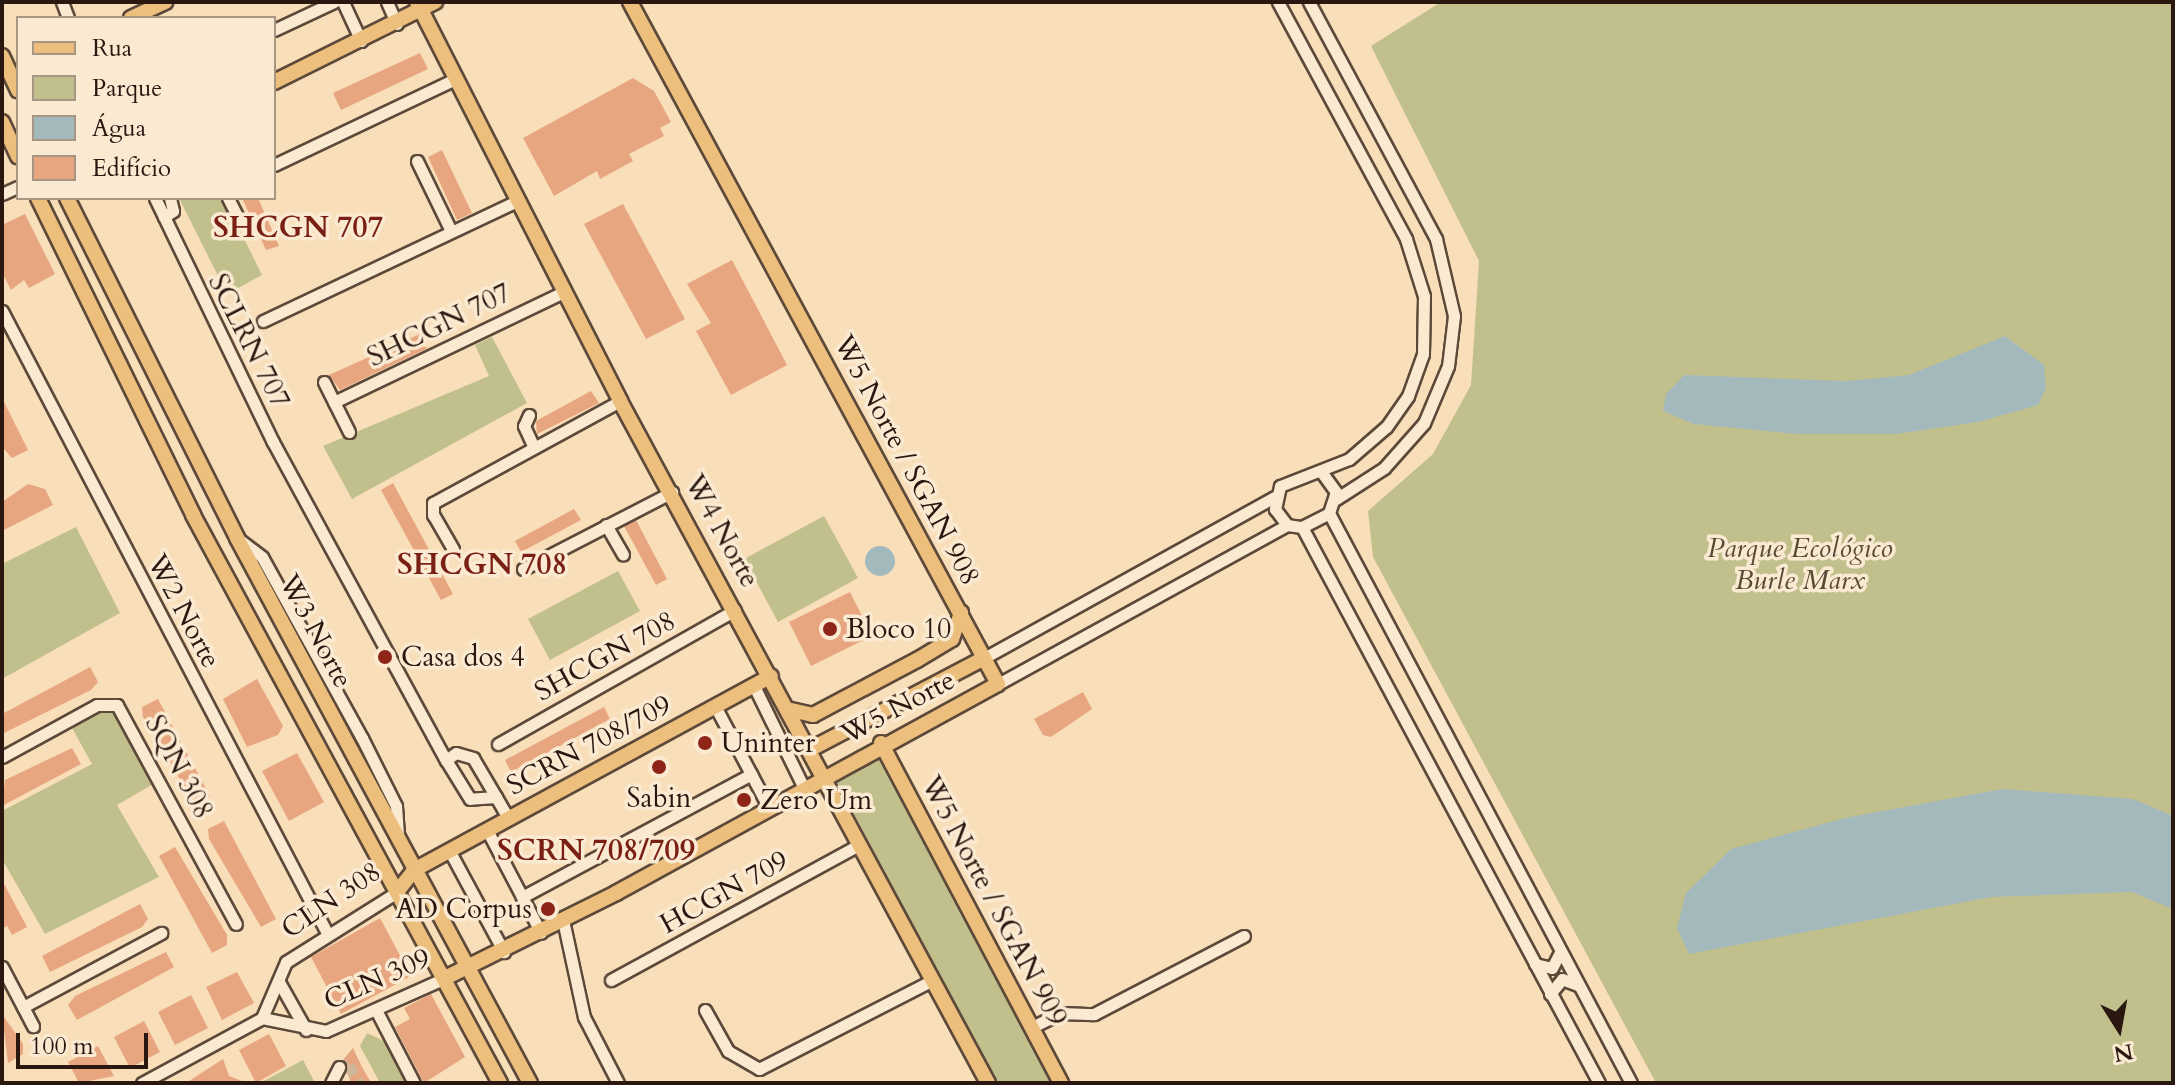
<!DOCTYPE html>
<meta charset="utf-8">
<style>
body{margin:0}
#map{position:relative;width:2175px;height:1085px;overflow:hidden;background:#f9deba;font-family:Cardo,serif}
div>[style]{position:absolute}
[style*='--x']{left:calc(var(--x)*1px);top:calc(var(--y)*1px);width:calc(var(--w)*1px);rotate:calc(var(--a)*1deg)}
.green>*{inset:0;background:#c1c08d}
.water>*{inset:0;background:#a3b9bb}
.round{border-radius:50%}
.building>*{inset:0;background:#e7a67f}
.minor-tunnel>*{height:11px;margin-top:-5.5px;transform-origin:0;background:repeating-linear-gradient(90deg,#cfb698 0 11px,transparent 0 16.5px)}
.roads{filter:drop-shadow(2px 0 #5d493a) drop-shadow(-2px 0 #5d493a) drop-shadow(0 2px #5d493a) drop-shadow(0 -2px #5d493a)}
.minor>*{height:11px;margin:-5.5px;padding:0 5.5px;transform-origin:5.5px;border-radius:5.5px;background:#fbead2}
.major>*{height:14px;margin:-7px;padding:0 7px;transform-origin:7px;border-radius:7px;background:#ecbf7d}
.dots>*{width:22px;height:22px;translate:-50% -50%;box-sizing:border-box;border:4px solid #fbead2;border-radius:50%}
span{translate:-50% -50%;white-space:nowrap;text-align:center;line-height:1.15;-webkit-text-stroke:7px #fbead2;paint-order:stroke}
.street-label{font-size:28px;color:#291710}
.park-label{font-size:28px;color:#574a36;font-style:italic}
.poi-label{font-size:28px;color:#291710}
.left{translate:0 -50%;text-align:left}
.right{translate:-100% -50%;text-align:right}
.neighbourhood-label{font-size:30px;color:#7a1f14;font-weight:700}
.frame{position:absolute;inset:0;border:4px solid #291710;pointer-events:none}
.legend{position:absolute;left:16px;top:16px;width:260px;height:184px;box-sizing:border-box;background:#fbead2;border:2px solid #a79684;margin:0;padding:10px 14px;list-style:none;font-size:24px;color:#291710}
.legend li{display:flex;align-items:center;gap:16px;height:40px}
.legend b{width:40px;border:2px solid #a79684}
.north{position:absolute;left:2079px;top:989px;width:80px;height:80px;-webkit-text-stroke:6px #fbead2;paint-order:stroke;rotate:169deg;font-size:22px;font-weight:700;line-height:32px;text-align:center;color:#291710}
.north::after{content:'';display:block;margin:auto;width:28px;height:36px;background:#291710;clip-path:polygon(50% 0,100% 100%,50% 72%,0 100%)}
.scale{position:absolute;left:16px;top:1033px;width:132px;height:36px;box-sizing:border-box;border:4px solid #291710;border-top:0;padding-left:10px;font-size:24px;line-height:28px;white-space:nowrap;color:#291710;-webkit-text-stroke:6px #fbead2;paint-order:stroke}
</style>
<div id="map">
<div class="green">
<i style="clip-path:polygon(1441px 2px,2173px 2px,2173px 1083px,1656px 1083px,1373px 557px,1368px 511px,1433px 454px,1471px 385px,1479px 261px,1371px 46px)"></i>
<i style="clip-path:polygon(179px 198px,224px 198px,262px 275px,227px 294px)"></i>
<i style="clip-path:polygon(492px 337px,527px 403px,352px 499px,323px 446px,489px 376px,475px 345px)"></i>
<i style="clip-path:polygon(824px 516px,858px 578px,778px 622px,744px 559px)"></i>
<i style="clip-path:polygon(76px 527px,120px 613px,2px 679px,2px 564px)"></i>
<i style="clip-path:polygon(618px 571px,640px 611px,550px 660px,528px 619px)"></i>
<i style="clip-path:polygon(112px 707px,155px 783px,117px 805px,159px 877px,45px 934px,2px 859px,2px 811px,92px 764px,72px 728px)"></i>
<i style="clip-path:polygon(879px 754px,1054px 1083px,997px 1083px,836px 780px)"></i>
<i style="clip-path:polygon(367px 1033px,388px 1043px,406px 1083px,380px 1083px,360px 1046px)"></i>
<i style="clip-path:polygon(303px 1060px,315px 1083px,260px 1083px)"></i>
</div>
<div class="water">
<i style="clip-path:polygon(2005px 336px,2044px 365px,2046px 388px,2038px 405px,1978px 422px,1896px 434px,1797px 434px,1694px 424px,1663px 411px,1666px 394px,1684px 375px,1847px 381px,1909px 375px)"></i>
<i class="round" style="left:865px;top:546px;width:30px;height:30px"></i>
<i style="clip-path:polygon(2002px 789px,2133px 799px,2173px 816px,2173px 909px,2132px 892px,1991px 897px,1689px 954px,1677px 928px,1686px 893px,1731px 849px,1845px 818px)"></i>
</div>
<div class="building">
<i style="clip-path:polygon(420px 53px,428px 69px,341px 110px,333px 93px)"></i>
<i style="clip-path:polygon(633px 78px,654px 91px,671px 122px,660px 128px,664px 136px,629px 154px,633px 161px,600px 179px,597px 171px,554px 196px,523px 138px)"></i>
<i style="clip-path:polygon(442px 150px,472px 213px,457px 220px,428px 157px)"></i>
<i style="clip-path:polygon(242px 198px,258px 198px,279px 246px,266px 250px)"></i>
<i style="clip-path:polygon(623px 204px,685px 319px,646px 339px,584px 224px)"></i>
<i style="clip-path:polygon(25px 214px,55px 274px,29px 288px,24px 280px,11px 290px,2px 272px,2px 225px)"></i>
<i style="clip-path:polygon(732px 260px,787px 365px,731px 395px,696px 331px,711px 323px,687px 284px)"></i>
<i style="clip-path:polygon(420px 334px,416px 344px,428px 348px,340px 390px,329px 375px)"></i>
<i style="clip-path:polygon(591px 391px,599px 403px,537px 434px,536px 421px)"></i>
<i style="clip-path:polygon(2px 398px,28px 450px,12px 458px,2px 447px)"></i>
<i style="clip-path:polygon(393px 483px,453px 594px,441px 600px,381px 490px)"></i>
<i style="clip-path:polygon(28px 484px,45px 489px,53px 505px,2px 531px,2px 502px)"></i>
<i style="clip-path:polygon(574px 509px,581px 520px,521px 552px,515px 541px)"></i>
<i style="clip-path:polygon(636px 520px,667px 579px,656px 585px,624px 526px)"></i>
<i style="clip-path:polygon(850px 592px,872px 636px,811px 666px,789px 622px)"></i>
<i style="clip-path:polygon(90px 667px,98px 682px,91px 690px,2px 734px,2px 714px)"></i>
<i style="clip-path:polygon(257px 679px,283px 726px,278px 735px,247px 747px,223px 699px)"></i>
<i style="clip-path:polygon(1083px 692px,1092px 709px,1051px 737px,1043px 735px,1034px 719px)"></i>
<i style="clip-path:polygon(158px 699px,210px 796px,195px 805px,143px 717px,142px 707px)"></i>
<i style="clip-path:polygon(604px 707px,610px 719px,511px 772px,505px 760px)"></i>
<i style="clip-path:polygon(72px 748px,81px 764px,2px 806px,5px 780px)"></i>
<i style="clip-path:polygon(297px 753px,324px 802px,289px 821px,262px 771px)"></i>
<i style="clip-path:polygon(224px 821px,276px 919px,261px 927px,209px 839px,208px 829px)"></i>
<i style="clip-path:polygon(175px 847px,227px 935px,227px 945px,212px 953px,159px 856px)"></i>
<i style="clip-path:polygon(2px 880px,27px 927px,12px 935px,7px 926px,2px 929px)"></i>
<i style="clip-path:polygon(140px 904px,148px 919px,142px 927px,50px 972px,42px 956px)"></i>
<i style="clip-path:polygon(380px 918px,411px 976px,341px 1014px,311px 957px)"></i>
<i style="clip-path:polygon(166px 952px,174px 967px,77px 1020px,68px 1005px,75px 996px)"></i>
<i style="clip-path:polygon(237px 972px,254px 1003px,222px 1020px,206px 987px)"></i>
<i style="clip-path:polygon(431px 994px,465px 1057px,424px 1083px,395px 1027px,410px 1019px,404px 1008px)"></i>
<i style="clip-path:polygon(191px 995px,208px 1028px,175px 1045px,158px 1012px)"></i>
<i style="clip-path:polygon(2px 1014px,23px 1044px,23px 1054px,8px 1063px)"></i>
<i style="clip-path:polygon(144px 1021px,160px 1052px,130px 1068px,114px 1037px)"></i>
<i style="clip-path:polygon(269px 1034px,286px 1066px,256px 1083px,239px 1050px)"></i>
<i style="clip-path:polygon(98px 1046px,114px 1076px,79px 1083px,68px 1062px)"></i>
<i style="clip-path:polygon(353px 1048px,362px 1067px,370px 1081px,351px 1083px,343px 1060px)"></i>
<i style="clip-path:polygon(223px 1059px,229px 1076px,247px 1083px,186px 1083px)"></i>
</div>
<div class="minor-tunnel">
<i style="--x:339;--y:1067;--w:10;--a:-11"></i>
<i style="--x:349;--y:1065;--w:21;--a:61"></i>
</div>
<div class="roads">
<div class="minor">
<i style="--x:62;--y:2;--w:17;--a:69"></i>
<i style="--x:343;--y:2;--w:43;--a:65.2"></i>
<i style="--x:387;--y:2;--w:24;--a:66"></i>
<i style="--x:1278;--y:2;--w:269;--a:61.6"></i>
<i style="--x:1406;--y:239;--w:60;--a:72.5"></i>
<i style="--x:1424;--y:296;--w:58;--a:91"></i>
<i style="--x:1423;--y:354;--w:45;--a:109.7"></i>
<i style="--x:1408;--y:396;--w:38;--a:125"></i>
<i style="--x:1386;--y:427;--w:49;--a:139.1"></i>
<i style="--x:1349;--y:459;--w:74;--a:158.6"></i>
<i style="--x:1280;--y:486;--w:24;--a:102"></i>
<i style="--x:1275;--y:509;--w:20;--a:53"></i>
<i style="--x:1287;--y:525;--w:15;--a:8"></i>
<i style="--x:1302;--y:527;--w:30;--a:-27"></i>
<i style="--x:1329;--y:513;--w:22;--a:-72"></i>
<i style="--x:1336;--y:492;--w:22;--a:-126"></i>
<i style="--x:1309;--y:2;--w:269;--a:61.8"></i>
<i style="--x:1436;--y:239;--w:79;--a:76.8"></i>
<i style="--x:1454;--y:316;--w:50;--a:96.8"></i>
<i style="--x:1448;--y:366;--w:62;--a:112.8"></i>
<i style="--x:1424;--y:423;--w:60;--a:131.6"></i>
<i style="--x:1384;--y:468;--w:57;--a:147.1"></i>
<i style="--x:274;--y:30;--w:66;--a:-25"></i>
<i style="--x:417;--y:161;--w:78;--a:64.1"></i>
<i style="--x:274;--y:165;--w:200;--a:-25.4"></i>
<i style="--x:2;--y:194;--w:17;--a:-24"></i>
<i style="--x:155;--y:198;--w:271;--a:64.2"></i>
<i style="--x:273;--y:442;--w:362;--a:61.5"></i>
<i style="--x:228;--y:198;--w:28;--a:63"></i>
<i style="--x:164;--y:217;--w:11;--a:-34"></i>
<i style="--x:173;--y:211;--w:13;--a:-103"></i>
<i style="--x:2;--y:311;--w:702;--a:62.41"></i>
<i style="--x:263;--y:321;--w:283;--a:-25.3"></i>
<i style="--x:324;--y:382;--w:56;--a:63.4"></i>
<i style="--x:334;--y:402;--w:255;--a:-25.6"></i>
<i style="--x:529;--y:415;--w:12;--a:114"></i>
<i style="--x:524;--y:426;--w:23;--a:65"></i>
<i style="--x:1329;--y:513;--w:645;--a:62.08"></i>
<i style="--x:606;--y:525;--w:34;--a:60"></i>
<i style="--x:1302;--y:527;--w:630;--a:61.89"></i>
<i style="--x:237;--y:538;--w:31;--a:37"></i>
<i style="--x:262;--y:557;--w:207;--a:61.1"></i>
<i style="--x:362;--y:738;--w:76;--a:63.4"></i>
<i style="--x:396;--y:806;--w:31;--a:86"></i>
<i style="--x:453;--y:549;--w:39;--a:-120"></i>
<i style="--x:433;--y:515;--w:12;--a:-90"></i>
<i style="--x:433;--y:503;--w:213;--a:-28.6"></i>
<i style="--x:523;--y:569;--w:168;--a:-27.3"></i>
<i style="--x:984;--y:658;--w:332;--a:-29"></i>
<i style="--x:998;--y:684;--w:330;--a:-28.8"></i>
<i style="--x:754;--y:686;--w:114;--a:63.9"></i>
<i style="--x:715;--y:706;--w:115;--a:62.1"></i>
<i style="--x:498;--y:744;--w:272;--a:-29.5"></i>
<i style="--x:2;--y:757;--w:108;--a:-28.7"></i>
<i style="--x:97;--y:705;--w:20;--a:0"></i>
<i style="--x:117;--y:705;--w:249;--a:61.5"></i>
<i style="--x:496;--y:797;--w:26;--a:176"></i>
<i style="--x:470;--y:799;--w:46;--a:-121.6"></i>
<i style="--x:446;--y:760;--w:12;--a:-35"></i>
<i style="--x:456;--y:753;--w:18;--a:16"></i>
<i style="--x:473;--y:758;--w:45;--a:59.5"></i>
<i style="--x:496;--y:797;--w:24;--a:60"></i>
<i style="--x:487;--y:830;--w:116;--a:62.3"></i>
<i style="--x:449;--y:850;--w:116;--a:61.7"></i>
<i style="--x:522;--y:897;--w:260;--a:-28.2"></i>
<i style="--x:563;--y:920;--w:99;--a:77.8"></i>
<i style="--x:584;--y:1017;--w:74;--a:62.7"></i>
<i style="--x:1535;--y:964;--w:17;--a:13"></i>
<i style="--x:1552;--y:968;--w:18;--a:-63"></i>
<i style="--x:2;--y:967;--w:67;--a:62.3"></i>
<i style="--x:611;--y:980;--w:282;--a:-28.6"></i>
<i style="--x:279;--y:982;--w:55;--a:60.6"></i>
<i style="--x:1550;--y:994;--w:19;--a:-51"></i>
<i style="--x:1562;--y:979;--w:17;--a:21"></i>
<i style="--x:23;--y:1007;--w:157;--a:-28.2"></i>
<i style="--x:376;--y:1010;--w:82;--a:62.5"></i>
<i style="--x:705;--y:1010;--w:47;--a:60.7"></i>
<i style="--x:728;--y:1051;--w:36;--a:30"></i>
<i style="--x:759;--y:1069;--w:195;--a:-27.1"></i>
<i style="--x:262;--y:1018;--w:65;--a:11.5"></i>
<i style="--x:326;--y:1031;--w:130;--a:-24"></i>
<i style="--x:1032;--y:1027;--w:32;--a:-26"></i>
<i style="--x:1061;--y:1013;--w:33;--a:2"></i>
<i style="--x:1094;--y:1014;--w:169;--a:-27.5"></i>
<i style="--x:142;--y:1083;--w:136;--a:-28.4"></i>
<i style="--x:262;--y:1018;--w:61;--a:-66.8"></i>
<i style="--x:286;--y:962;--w:131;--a:-32.2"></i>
<i style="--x:331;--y:1083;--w:18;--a:-63"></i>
</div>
<div class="major">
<i style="--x:417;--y:2;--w:448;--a:63"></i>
<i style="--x:620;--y:401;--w:775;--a:61.65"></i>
<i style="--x:131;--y:18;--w:38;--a:-25"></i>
<i style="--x:2;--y:56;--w:38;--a:65"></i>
<i style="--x:274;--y:82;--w:180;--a:-26.4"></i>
<i style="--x:2;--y:122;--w:38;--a:65"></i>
<i style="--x:38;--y:198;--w:353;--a:63.9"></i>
<i style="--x:193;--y:515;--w:646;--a:61.61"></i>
<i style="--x:67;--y:198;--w:380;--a:63.4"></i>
<i style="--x:237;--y:538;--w:619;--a:61.74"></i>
<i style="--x:787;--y:709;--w:27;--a:13"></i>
<i style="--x:813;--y:715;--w:118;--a:-27.9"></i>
<i style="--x:917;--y:660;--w:41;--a:-31"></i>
<i style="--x:952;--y:639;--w:28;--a:-71"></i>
<i style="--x:881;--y:743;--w:385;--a:62.1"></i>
<i style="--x:809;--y:750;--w:198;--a:-27.7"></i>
<i style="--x:397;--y:892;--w:28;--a:-52"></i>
<i style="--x:414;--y:870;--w:406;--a:-28.5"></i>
<i style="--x:445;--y:978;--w:191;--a:-26.4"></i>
<i style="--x:616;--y:893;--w:435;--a:-28.7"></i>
<i style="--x:998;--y:684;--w:775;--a:-118.35"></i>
</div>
</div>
<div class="dots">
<i style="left:830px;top:629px;background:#8f2418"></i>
<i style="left:385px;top:657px;background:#8f2418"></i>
<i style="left:705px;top:743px;background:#8f2418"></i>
<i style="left:659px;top:767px;background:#8f2418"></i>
<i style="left:744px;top:800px;background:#8f2418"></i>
<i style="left:548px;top:909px;background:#8f2418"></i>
</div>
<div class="street-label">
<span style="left:439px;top:325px;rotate:-26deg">SHCGN 707</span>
<span style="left:249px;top:341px;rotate:63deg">SCLRN 707</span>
<span style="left:907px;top:460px;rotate:62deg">W5 Norte / SGAN 908</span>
<span style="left:722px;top:531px;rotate:61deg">W4 Norte</span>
<span style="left:184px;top:611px;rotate:62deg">W2 Norte</span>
<span style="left:316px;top:631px;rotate:62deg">W3 Norte</span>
<span style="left:605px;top:656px;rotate:-29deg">SHCGN 708</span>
<span style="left:898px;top:707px;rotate:-28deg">W5 Norte</span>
<span style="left:589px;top:745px;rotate:-28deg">SCRN 708/709</span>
<span style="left:179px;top:767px;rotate:62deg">SQN 308</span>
<span style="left:724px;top:892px;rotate:-29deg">HCGN 709</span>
<span style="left:331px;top:900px;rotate:-34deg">CLN 308</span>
<span style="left:994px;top:901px;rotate:62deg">W5 Norte / SGAN 909</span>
<span style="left:377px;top:979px;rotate:-24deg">CLN 309</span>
</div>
<div class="park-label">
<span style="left:1800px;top:564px">Parque Ecológico<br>Burle Marx</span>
</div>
<div class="poi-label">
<span class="left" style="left:846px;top:629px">Bloco 10</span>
<span class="left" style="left:401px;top:657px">Casa dos 4</span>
<span class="left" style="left:721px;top:743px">Uninter</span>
<span style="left:659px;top:798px">Sabin</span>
<span class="left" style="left:760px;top:800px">Zero Um</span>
<span class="right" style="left:532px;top:909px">AD Corpus</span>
</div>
<div class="neighbourhood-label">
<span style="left:298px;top:228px">SHCGN 707</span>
<span style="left:482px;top:565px">SHCGN 708</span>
<span style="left:596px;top:851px">SCRN 708/709</span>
</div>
<div class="frame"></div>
<ul class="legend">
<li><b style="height:10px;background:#ecbf7d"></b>Rua</li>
<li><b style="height:22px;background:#c1c08d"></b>Parque</li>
<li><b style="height:22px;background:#a3b9bb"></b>Água</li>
<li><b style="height:22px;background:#e7a67f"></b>Edifício</li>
</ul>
<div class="north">N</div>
<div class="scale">100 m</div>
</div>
